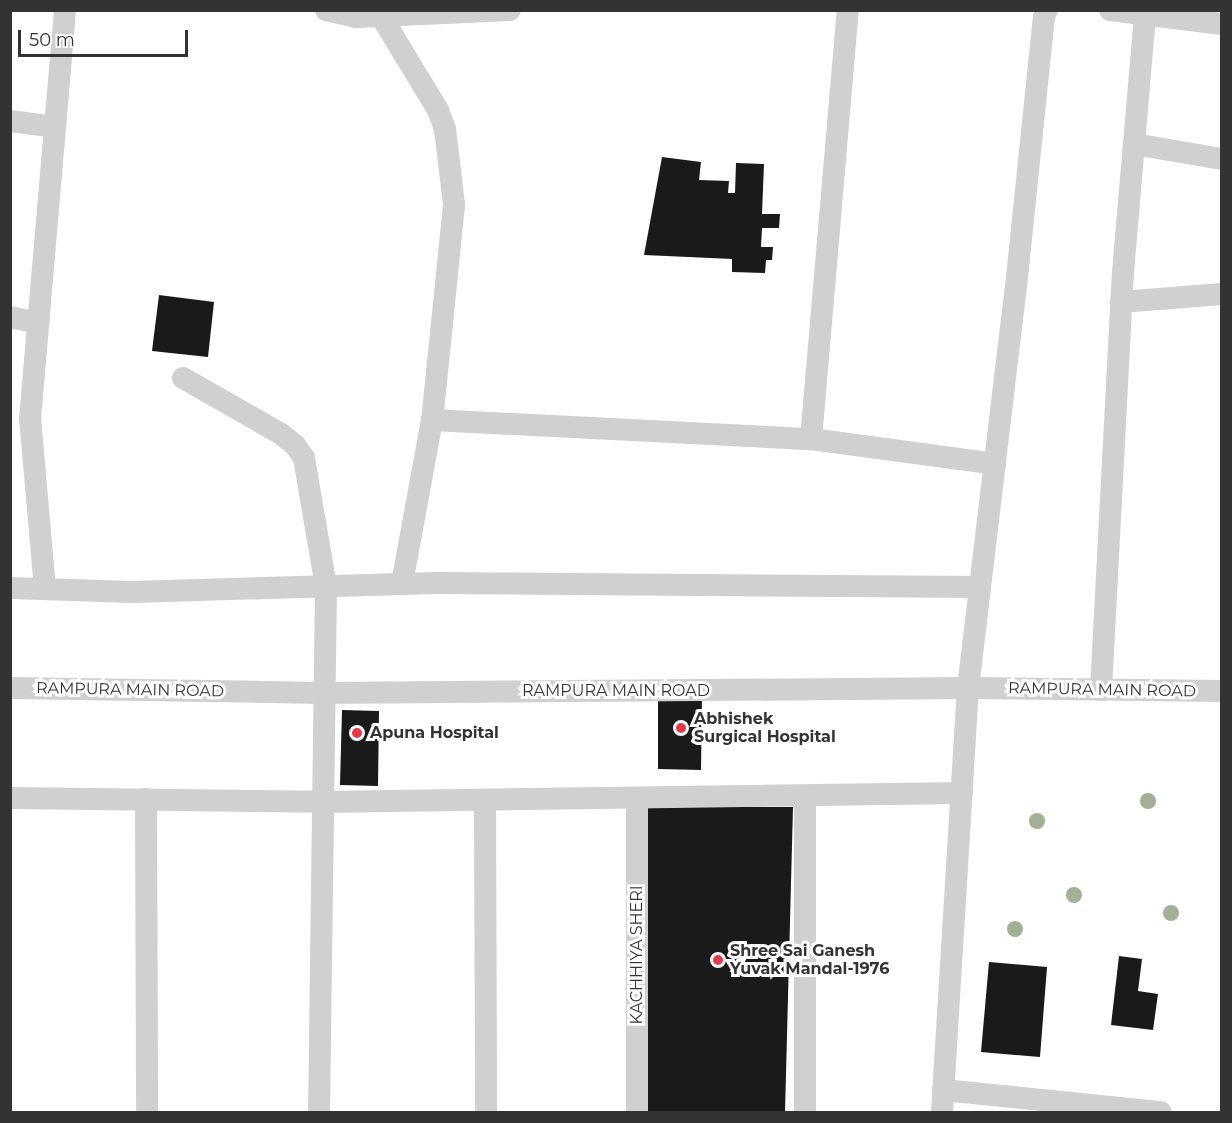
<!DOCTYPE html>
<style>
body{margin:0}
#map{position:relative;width:1232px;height:1123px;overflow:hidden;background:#fff;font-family:Montserrat,sans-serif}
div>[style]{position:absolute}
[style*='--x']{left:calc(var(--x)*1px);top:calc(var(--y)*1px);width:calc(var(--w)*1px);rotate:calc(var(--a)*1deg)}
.building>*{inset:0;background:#1a1a1a}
.minor>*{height:22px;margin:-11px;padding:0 11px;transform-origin:11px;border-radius:11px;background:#d0d0d0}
.trees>*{width:16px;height:16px;margin:-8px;border-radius:50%;background:#a2b095}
.dots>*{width:16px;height:16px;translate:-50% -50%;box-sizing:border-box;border:3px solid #fff;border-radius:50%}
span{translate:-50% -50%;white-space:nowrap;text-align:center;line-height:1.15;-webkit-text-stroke:6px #fff;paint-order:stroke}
.street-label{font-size:16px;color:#333}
.poi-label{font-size:16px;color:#333;font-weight:700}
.left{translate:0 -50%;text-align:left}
.frame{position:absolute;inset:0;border:12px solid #333;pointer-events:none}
.scale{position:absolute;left:18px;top:30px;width:170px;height:27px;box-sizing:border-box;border:3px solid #333;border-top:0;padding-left:8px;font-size:18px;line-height:21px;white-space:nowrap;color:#333;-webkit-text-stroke:4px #fff;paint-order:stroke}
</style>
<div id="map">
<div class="building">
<i style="clip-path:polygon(662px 157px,701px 162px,699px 180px,729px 181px,728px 193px,735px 193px,736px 163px,764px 164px,762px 214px,780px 214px,779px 228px,762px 228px,761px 247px,773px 247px,772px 260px,766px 260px,765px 273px,732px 272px,732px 259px,644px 255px)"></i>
<i style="clip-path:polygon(159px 295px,214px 302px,208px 357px,152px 351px)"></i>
<i style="clip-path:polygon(658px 696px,702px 696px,701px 770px,658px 769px)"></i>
<i style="clip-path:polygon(342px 710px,379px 711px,378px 786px,340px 785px)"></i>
<i style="clip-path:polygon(645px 807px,793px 807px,785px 1112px,647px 1112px)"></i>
<i style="clip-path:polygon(1119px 956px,1142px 959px,1138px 991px,1158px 994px,1153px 1030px,1111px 1025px)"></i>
<i style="clip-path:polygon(989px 962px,1047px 967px,1040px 1057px,981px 1052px)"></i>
</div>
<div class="minor">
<i style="--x:326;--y:10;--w:32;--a:13"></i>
<i style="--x:357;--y:17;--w:153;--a:-2.6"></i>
<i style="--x:1110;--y:10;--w:113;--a:7.1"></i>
<i style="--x:381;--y:16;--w:110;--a:58.8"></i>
<i style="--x:438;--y:110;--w:20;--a:70"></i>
<i style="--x:445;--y:129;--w:77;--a:83.2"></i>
<i style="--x:454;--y:205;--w:216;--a:95.8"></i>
<i style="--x:432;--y:420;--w:166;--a:100.4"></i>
<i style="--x:10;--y:121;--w:45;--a:7.6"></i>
<i style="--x:1134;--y:144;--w:89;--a:9.7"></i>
<i style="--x:1121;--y:302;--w:101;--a:-4.5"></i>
<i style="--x:10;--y:317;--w:29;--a:12"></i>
<i style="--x:183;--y:378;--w:113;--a:29.7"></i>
<i style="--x:281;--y:434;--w:18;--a:38"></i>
<i style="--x:295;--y:445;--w:16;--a:55"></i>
<i style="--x:304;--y:458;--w:131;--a:80.3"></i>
<i style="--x:326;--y:587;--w:525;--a:90.76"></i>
<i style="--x:432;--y:420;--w:379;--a:2.9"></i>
<i style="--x:811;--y:439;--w:186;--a:7.7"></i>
<i style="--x:811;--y:439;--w:431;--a:-85.1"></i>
<i style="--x:10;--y:588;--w:122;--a:1.9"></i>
<i style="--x:132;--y:592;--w:304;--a:-1.7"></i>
<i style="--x:436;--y:583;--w:544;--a:0.42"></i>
<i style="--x:45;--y:589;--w:171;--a:-95"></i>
<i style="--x:30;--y:419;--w:410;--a:-85.1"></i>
<i style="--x:10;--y:688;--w:313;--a:0.9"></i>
<i style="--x:323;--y:693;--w:645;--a:-0.44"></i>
<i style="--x:968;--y:688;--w:254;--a:0.7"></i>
<i style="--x:1101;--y:690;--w:419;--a:-87"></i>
<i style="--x:1123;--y:272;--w:258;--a:-85.1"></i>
<i style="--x:805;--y:796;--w:316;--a:90"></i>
<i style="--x:10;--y:798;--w:312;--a:0.7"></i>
<i style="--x:322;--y:802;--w:640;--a:-0.81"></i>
<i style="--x:146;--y:799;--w:313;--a:89.8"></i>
<i style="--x:485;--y:800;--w:312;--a:89.8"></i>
<i style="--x:943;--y:1090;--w:219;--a:5.8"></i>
<i style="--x:637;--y:1112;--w:314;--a:-90"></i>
<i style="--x:942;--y:1112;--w:425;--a:-86.5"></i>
<i style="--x:968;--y:688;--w:404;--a:-83.2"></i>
<i style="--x:1016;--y:287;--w:271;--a:-84.1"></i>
<i style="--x:1044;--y:17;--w:8;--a:-67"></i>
</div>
<div class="trees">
<i style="left:1148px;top:801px"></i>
<i style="left:1037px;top:821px"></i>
<i style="left:1074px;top:895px"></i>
<i style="left:1171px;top:913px"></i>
<i style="left:1015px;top:929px"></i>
</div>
<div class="dots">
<i style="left:681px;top:728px;background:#e63946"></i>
<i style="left:357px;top:733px;background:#e63946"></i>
<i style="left:718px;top:960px;background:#e63946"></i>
</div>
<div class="street-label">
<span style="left:130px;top:690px;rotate:1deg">RAMPURA MAIN ROAD</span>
<span style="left:1102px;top:690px;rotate:1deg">RAMPURA MAIN ROAD</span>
<span style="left:616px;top:691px">RAMPURA MAIN ROAD</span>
<span style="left:637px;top:955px;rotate:-90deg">KACHHIYA SHERI</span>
</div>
<div class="poi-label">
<span class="left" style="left:694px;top:728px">Abhishek<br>Surgical Hospital</span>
<span class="left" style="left:370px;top:733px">Apuna Hospital</span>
<span class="left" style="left:730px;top:960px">Shree Sai Ganesh<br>Yuvak Mandal-1976</span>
</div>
<div class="frame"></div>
<div class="scale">50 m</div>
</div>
